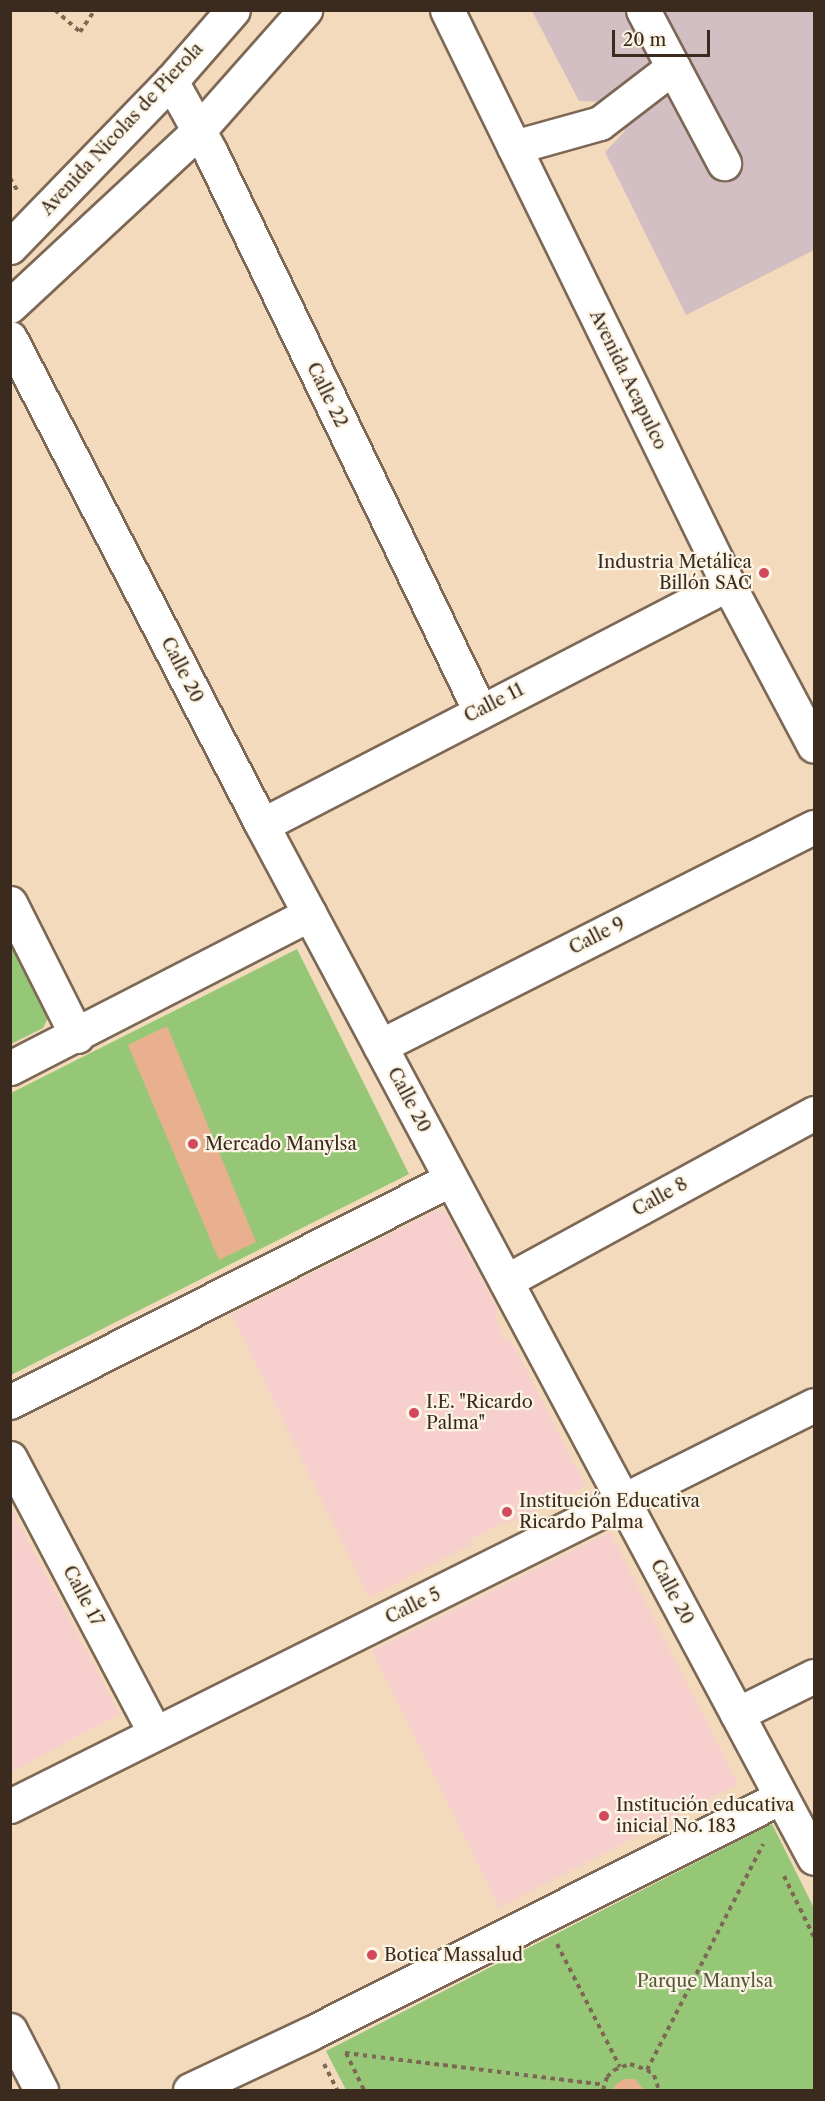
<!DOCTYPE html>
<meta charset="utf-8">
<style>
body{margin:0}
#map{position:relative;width:825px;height:2101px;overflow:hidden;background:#f4dabc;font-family:"Libre Caslon Text",serif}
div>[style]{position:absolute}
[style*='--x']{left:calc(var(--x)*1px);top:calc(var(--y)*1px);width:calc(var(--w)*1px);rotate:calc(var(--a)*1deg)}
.built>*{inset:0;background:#f7d0cd}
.industrial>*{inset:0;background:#d2bec3}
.green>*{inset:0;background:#96c777}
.building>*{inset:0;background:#e8b08f}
.path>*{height:4px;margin-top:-2px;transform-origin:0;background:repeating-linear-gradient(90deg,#7c6855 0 4.5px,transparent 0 9px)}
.roads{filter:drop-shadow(2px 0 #7c6855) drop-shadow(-2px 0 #7c6855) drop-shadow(0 2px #7c6855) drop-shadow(0 -2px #7c6855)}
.minor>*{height:33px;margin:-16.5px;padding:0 16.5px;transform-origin:16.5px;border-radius:16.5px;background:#fff}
.dots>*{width:16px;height:16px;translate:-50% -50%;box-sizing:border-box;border:3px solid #fcf5e5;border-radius:50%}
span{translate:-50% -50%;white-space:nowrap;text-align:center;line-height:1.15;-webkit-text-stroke:4.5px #fcf5e5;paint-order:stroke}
.street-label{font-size:18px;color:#3b2a1e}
.poi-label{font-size:18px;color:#3b2a1e}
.right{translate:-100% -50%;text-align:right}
.left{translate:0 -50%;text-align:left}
.park-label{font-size:18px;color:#565939}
.frame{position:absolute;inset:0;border:12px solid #3b2a1e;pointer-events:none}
.scale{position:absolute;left:612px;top:30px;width:98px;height:27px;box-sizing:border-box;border:3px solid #3b2a1e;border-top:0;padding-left:8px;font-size:18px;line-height:21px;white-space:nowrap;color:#3b2a1e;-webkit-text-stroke:4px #fcf5e5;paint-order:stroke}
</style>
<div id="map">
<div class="built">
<i style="clip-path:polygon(436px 1210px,445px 1211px,498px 1310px,495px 1317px,504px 1339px,511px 1340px,586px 1486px,514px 1522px,506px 1521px,470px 1540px,471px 1545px,369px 1597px,231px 1314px)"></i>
<i style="clip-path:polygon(10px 1507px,120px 1714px,11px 1772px,10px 1772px)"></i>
<i style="clip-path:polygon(610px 1532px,738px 1784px,499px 1908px,372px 1651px)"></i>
</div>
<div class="industrial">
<i style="clip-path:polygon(532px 11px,814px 11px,814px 250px,686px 315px,605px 152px,625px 131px,613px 102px,579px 101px)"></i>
</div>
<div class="green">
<i style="clip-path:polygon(10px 944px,48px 1018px,43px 1028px,11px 1044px)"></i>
<i style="clip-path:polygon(297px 949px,409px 1174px,11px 1375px,11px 1093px)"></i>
<i style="clip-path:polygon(772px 1824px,814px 1908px,814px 2090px,346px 2090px,326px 2051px)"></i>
</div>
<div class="building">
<i style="clip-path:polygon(167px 1026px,256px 1242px,219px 1260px,128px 1045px)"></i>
<i style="clip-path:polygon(624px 2079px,635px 2079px,644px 2090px,613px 2090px,615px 2085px)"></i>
</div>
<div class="path">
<i style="--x:55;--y:10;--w:33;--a:41"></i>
<i style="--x:80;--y:32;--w:27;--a:-56"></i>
<i style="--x:10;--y:178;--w:16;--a:60"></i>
<i style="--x:784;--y:1876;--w:68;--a:63.8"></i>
<i style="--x:557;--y:1944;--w:138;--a:62.9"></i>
<i style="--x:345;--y:2053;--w:261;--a:7"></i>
<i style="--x:346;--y:2053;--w:41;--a:64.1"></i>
<i style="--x:324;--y:2064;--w:29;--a:63"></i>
<i style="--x:647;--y:2070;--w:254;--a:-62.8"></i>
<i style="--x:603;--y:2090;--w:14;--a:-73"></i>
<i style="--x:607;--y:2077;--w:10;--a:-45"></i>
<i style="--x:614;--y:2070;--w:17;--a:-21"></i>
<i style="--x:630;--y:2064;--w:18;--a:19"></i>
<i style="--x:647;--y:2070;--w:9;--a:36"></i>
<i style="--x:654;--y:2075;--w:16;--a:72"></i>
</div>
<div class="roads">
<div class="minor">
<i style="--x:447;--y:10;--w:639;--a:63.92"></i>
<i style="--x:728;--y:584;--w:183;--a:62"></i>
<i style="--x:673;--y:67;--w:109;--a:62"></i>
<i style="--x:171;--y:81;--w:80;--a:60.9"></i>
<i style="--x:210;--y:151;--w:622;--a:64.26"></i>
<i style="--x:514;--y:147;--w:89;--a:-15.6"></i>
<i style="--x:600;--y:123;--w:92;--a:-37.5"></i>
<i style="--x:673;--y:67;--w:64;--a:-117.8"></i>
<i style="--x:10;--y:247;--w:231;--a:-45.9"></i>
<i style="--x:171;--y:81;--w:94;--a:-48.9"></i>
<i style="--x:10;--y:306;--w:257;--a:-42.9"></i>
<i style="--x:198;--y:131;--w:162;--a:-48.5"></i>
<i style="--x:10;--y:338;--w:548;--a:62.64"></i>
<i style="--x:262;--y:825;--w:1171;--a:61.88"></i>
<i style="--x:262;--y:825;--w:525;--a:-27.35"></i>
<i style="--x:10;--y:903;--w:149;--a:63.3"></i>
<i style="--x:380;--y:1046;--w:486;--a:-26.8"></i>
<i style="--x:10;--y:1068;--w:337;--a:-27.2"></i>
<i style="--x:506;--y:1281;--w:351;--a:-28.6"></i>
<i style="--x:10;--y:1402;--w:494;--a:-26.8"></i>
<i style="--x:10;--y:1458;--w:311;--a:62.2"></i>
<i style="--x:737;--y:1714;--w:86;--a:-26.3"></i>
<i style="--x:10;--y:1806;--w:898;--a:-26.51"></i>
<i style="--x:10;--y:2030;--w:68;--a:62.7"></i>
<i style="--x:190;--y:2090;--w:132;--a:-25.2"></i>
<i style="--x:309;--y:2034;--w:528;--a:-26.66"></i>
</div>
</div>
<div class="dots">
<i style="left:764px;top:573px;background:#d1495b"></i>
<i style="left:193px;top:1144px;background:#d1495b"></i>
<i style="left:414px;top:1413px;background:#d1495b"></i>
<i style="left:507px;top:1512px;background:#d1495b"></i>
<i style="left:604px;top:1816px;background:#d1495b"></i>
<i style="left:372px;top:1955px;background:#d1495b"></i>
</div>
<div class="street-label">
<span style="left:122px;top:129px;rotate:-47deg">Avenida Nicolas de Pierola</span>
<span style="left:628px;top:380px;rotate:64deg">Avenida Acapulco</span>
<span style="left:327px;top:395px;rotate:64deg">Calle 22</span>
<span style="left:182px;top:670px;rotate:63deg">Calle 20</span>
<span style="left:494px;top:703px;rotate:-27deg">Calle 11</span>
<span style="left:597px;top:936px;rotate:-27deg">Calle 9</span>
<span style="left:409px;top:1100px;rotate:62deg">Calle 20</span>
<span style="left:660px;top:1197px;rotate:-29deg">Calle 8</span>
<span style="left:672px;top:1592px;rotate:62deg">Calle 20</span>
<span style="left:83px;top:1596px;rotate:62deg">Calle 17</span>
<span style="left:413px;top:1606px;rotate:-26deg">Calle 5</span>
</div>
<div class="poi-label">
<span class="right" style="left:752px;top:573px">Industria Metálica<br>Billón SAC</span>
<span class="left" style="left:205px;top:1144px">Mercado Manylsa</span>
<span class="left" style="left:426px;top:1413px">I.E. "Ricardo<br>Palma"</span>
<span class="left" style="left:519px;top:1512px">Institución Educativa<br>Ricardo Palma</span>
<span class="left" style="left:616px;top:1816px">Institución educativa<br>inicial No. 183</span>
<span class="left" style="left:384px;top:1955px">Botica Massalud</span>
</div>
<div class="park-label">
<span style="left:705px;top:1981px">Parque Manylsa</span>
</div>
<div class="frame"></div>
<div class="scale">20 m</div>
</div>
